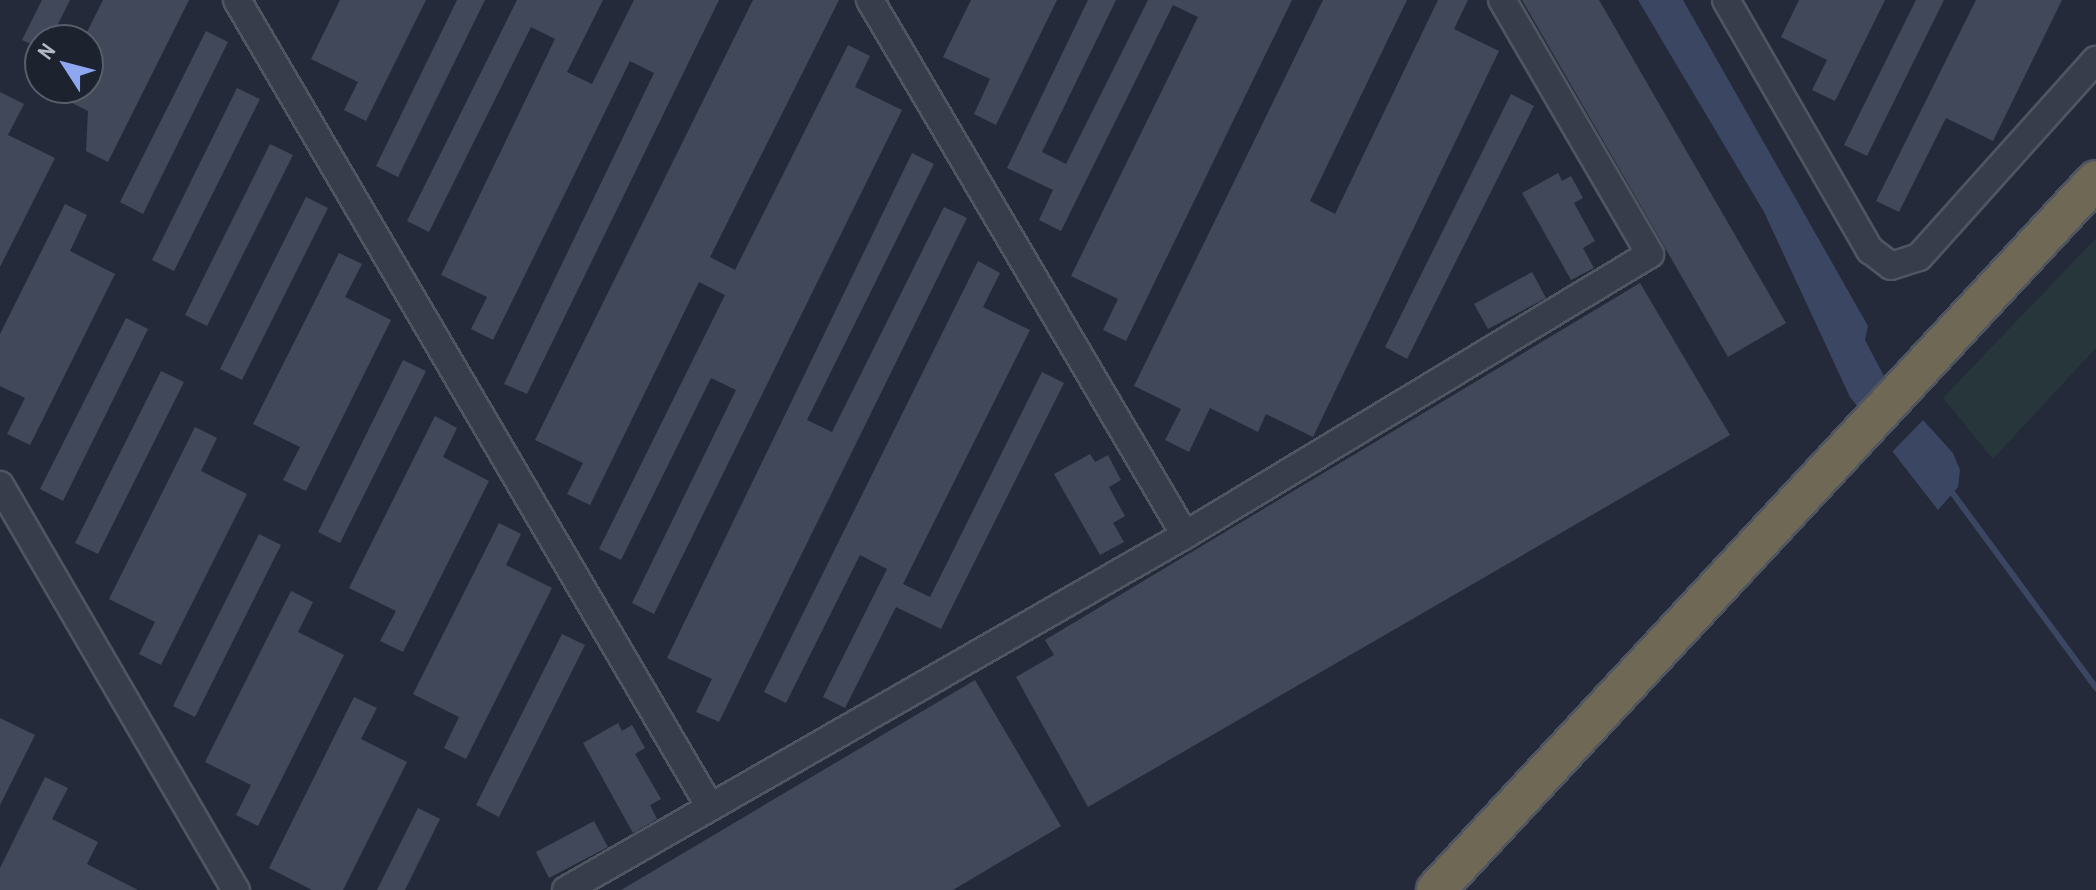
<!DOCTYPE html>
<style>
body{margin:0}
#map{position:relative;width:2096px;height:890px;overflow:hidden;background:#242a3a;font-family:"Archivo Narrow",sans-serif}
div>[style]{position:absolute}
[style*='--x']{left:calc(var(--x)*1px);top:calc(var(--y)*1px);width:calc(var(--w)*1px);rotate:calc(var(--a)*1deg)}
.green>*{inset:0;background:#26363b}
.water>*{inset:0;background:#3a4662}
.pier>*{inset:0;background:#242a3a}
.stream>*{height:6px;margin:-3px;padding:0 3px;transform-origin:3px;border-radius:3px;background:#3a4662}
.building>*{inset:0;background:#404859}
.roads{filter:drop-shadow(2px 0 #505562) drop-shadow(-2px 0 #505562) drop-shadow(0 2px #505562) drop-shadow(0 -2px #505562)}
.minor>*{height:26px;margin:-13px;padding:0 13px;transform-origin:13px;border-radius:13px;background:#373d4a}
.highway>*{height:38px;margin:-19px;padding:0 19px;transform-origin:19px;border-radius:19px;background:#6f6855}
span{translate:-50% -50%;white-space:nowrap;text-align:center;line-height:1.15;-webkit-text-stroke:7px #1d222f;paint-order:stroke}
.north{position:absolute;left:24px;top:24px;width:80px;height:80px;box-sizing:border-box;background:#1d222f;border:2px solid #595e6b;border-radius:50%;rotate:306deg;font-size:22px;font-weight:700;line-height:32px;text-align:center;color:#b3b8c6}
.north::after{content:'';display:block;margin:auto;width:28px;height:36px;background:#8da7f1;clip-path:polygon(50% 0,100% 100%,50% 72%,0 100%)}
</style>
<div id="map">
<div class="green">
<i style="clip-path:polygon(2096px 238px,2096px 348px,1993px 459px,1943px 398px)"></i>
</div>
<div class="water">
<i style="clip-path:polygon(1638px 0,1683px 0,1868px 326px,1865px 340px,1885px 378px,1953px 453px,1960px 470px,1958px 487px,1938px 510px,1850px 397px,1764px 212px)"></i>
</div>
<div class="pier">
<i style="clip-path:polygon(1888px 375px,1926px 417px,1890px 454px,1857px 412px)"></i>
</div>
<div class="stream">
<i style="--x:1948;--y:487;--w:250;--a:53.6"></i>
</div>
<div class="building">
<i style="clip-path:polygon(42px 0,70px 0,50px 40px,40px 40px,40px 48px,22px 40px)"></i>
<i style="clip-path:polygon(103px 0,189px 0,108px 162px,86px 151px,88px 111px,42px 88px,88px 88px,88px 40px,83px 40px)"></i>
<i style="clip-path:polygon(340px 0,426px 0,366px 121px,344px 110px,358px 82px,311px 59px)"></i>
<i style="clip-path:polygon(457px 0,485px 0,398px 177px,376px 166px)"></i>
<i style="clip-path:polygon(517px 0,603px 0,567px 72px,592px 84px,634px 0,719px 0,527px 394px,504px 384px,654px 73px,630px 61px,493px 340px,471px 329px,487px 297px,441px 275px,555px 39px,531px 27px,429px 232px,407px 221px)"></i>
<i style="clip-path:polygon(753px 0,839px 0,710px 257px,735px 270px,848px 45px,870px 56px,855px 87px,902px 110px,654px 614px,632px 603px,736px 390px,711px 378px,621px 560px,599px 549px,725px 295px,699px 282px,590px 505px,567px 494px,583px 463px,535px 440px)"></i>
<i style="clip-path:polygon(971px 0,1057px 0,996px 125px,974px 114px,990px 79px,943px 57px)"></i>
<i style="clip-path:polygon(1088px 0,1116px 0,1042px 152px,1066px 164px,1148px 0,1292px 0,1126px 341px,1103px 330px,1118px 299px,1071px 276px,1198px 17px,1173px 5px,1061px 231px,1039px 220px,1053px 190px,1007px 168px)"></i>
<i style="clip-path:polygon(1323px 0,1407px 0,1310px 201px,1335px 214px,1438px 0,1468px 0,1454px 29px,1499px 51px,1313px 437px,1266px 414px,1258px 432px,1210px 408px,1189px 452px,1165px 440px,1181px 409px,1134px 386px)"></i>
<i style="clip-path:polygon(1522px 0,1599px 0,1786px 323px,1728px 357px)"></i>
<i style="clip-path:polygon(1799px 0,1885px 0,1835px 101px,1812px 90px,1827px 60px,1781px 37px)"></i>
<i style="clip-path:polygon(1916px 0,1944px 0,1867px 156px,1844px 145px)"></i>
<i style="clip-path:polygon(1976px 0,2062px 0,1993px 141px,1946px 118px,1899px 212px,1876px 201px)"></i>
<i style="clip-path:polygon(206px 31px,228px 42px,143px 214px,120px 202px)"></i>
<i style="clip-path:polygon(237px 88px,260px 99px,174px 271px,152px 260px)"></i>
<i style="clip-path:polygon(0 92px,24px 104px,8px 135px,55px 158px,0 267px)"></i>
<i style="clip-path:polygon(1511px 94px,1534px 106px,1407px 359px,1385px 347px)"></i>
<i style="clip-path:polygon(270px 144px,293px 155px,207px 326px,185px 315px)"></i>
<i style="clip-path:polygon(912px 153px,934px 164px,807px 420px,832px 432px,944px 207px,967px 218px,719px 722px,696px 712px,712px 679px,667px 658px)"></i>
<i style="clip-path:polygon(1558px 173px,1562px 181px,1571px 176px,1583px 198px,1574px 203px,1595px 241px,1583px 248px,1594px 268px,1571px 280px,1522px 193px)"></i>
<i style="clip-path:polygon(306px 197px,328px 208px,242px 380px,220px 369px)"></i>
<i style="clip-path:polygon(65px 204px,87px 215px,70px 251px,115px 274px,30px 445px,7px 434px,25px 398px,0 386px,0 334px)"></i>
<i style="clip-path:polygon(339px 253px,362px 264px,345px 297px,391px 320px,306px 491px,283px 480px,300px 447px,253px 424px)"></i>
<i style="clip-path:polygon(978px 261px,1000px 273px,983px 307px,1030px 330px,903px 584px,930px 597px,1042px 372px,1064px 383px,941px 629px,896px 607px,845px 708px,823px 697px,887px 569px,860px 555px,786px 703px,764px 692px)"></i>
<i style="clip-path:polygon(1532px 272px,1546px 298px,1488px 329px,1474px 304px)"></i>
<i style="clip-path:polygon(1640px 283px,1730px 435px,1088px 807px,1016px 677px,1054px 655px,1045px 640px)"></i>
<i style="clip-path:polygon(126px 318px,148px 329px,63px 501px,40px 489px)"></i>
<i style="clip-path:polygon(403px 360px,426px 371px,340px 543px,318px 532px)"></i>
<i style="clip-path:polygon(161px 371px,184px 382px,98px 554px,75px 543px)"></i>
<i style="clip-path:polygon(435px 416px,457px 428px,443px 457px,489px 481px,403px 652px,380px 641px,396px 611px,349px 588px)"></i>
<i style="clip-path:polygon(195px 427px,217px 438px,201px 471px,247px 494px,161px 665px,139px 654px,155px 622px,109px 599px)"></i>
<i style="clip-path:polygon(1090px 454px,1095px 462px,1108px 455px,1121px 480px,1109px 487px,1125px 516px,1113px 523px,1124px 542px,1100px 555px,1054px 474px)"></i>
<i style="clip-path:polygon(499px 523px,521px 534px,506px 565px,552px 588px,466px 759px,444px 748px,459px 717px,413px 694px)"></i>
<i style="clip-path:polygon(259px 534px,281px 545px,195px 717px,173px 706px)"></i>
<i style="clip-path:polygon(291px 591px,313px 602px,298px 632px,344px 655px,258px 826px,236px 815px,251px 785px,205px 762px)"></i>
<i style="clip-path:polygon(562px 634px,585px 645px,499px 817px,476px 805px)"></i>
<i style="clip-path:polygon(975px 680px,1061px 826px,953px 890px,621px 890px)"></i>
<i style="clip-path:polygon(354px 697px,377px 708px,361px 739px,407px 762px,343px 890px,312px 890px,269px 868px)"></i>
<i style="clip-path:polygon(0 718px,35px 735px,0 805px)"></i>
<i style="clip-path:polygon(618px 723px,622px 731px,632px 725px,645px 748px,635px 754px,661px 799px,650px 805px,657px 819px,633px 833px,583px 743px)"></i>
<i style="clip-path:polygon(45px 777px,68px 788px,52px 819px,98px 842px,87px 864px,138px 890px,0 890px,0 868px)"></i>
<i style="clip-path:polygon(418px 808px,440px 819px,405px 890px,377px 890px)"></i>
<i style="clip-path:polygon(594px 821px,608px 847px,549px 878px,536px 852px)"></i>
</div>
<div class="roads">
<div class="minor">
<i style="--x:237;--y:0;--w:933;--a:59.62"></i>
<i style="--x:870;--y:0;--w:621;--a:59.51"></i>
<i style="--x:1726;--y:0;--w:289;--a:60.1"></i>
<i style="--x:1870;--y:250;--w:26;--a:37"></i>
<i style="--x:1891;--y:266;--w:29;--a:-18"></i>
<i style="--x:1919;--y:257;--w:265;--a:-48.1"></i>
<i style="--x:0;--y:485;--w:469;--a:59.8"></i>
<i style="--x:566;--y:890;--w:714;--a:-29.83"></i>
<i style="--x:1185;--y:535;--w:543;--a:-31.14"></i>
<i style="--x:1650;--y:254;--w:294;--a:-120.2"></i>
</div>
<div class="highway">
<i style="--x:1436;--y:890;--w:969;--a:-47.09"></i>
</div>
</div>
<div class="north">N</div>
</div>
